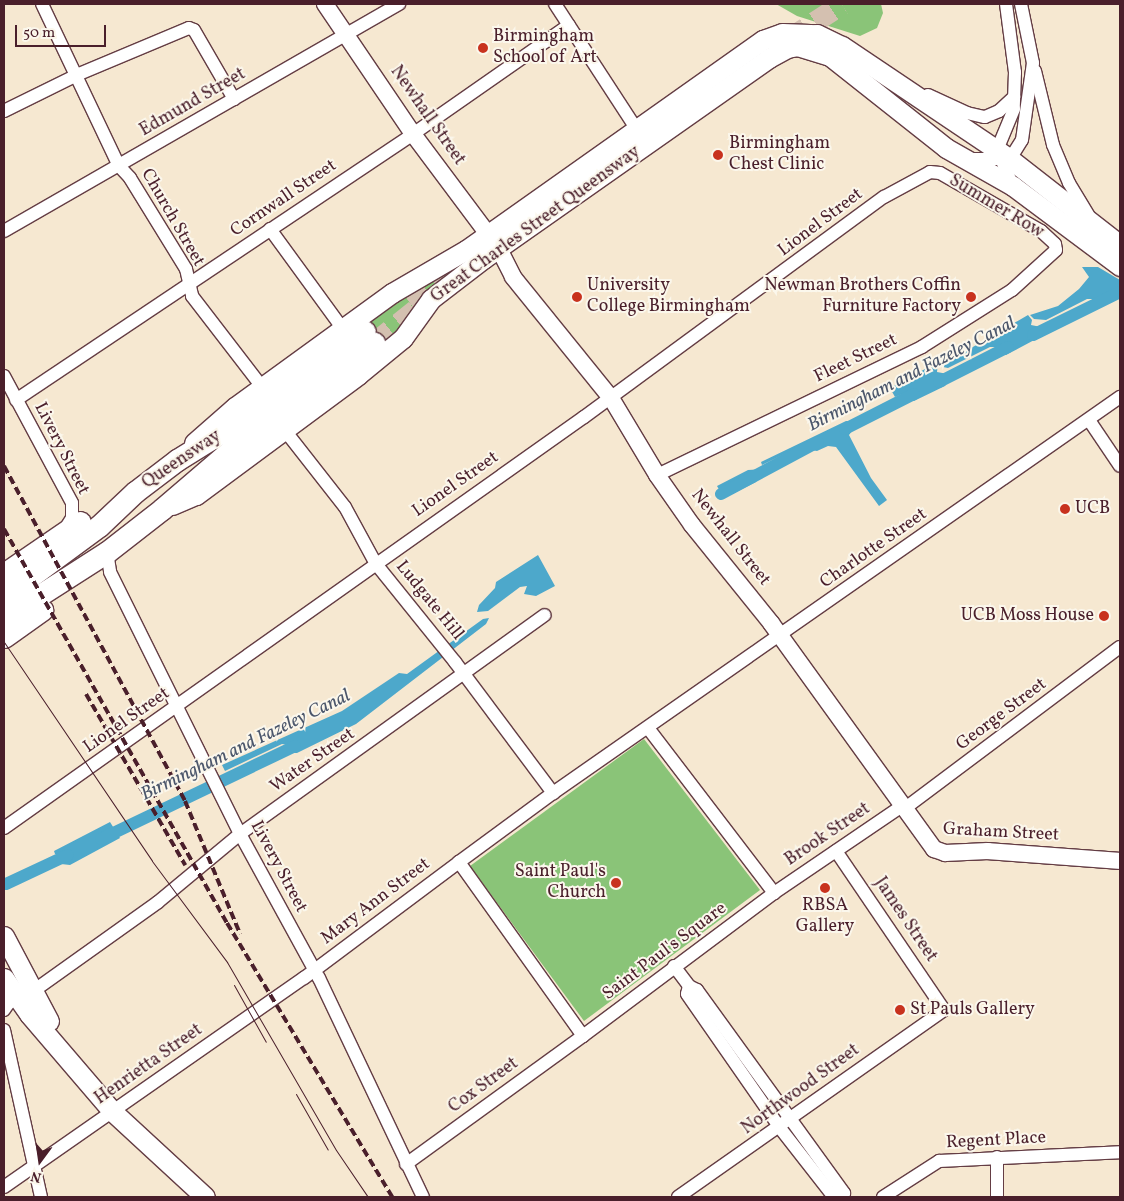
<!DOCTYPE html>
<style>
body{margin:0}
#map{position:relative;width:1124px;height:1201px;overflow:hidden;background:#f6e8d1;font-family:Vollkorn,serif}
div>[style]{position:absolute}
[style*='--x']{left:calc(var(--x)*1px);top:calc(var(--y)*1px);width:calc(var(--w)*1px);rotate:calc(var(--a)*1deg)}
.green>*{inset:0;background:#8ac478}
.water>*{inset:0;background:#4da8cb}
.canal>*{height:12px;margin:-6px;padding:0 6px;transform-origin:6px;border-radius:6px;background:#4da8cb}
.trunk-tunnel>*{height:21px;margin-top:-10.5px;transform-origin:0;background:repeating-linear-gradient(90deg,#d4c0b0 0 21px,transparent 0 32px)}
.roads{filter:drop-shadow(1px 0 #643d44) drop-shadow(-1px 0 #643d44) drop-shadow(0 1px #643d44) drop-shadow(0 -1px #643d44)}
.minor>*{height:12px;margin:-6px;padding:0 6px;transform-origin:6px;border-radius:6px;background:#fff}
.tertiary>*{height:16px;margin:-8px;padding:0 8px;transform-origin:8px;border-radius:8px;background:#fff}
.secondary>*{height:19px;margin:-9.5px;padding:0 9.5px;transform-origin:9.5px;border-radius:9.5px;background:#fff}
.trunk>*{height:21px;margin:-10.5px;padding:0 10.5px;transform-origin:10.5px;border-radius:10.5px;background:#fff}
.tram>*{height:1px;margin:-0.5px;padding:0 0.5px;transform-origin:0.5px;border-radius:0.5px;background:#4a1f2b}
.rail>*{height:4px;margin-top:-2px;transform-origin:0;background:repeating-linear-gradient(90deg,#4a1f2b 0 8px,transparent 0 12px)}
.dots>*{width:14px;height:14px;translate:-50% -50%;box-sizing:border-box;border:2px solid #fbf7ec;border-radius:50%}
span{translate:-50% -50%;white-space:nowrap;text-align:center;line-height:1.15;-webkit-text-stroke:4px #fbf7ec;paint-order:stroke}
.poi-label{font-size:18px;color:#4a1f2b}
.left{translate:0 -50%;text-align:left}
.right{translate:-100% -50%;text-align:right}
.street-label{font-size:18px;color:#4a1f2b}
.water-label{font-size:19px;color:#4b566b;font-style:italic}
.frame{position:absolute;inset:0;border:5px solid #4a1f2b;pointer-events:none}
.north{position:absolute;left:15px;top:1136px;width:50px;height:50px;-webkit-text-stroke:4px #fbf7ec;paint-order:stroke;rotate:194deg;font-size:14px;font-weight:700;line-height:20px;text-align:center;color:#4a1f2b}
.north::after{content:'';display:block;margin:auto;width:18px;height:22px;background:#4a1f2b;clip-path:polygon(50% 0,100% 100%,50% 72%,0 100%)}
.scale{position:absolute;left:15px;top:25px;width:91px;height:22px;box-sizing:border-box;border:2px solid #4a1f2b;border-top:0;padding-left:6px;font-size:15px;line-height:18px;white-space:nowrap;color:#4a1f2b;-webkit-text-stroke:4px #fbf7ec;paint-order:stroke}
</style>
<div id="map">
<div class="green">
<i style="clip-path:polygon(776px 4px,881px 4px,883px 13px,877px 28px,860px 36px,797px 16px)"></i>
<i style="clip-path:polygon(467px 260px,405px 324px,382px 347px,365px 323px,386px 307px)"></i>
<i style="clip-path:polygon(644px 739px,760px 890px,584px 1021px,470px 866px)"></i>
</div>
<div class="water">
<i style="clip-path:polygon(1082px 267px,1098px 267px,1120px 280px,1120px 297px,1103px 305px,1087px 307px,1093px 299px,1087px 299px,1046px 320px,1034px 319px,1030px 315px,1058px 306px,1079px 289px,1089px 277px)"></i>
<i style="clip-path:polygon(1028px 315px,1032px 320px,1031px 325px,1046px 328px,1038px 338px,1006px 355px,993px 354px,996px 347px,990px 347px,948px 368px,943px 367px,940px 361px,966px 351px)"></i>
<i style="clip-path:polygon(938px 362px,937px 372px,953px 375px,945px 386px,914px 401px,899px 401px,905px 393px,895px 397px,890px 388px)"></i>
<i style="clip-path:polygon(846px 421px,859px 422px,849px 435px,871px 478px,887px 500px,879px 506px,836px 447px,828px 446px,817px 451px,805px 449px,805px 444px,762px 465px,761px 462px)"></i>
<i style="clip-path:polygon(765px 469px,756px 482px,724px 498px,717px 486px,748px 470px)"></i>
<i style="clip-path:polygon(538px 555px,555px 586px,536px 596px,524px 594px,527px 586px,520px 587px,488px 611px,477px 612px,479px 605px,495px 588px,496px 582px)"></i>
<i style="clip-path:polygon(489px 618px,486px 624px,356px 724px,297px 753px,280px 753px,288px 745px,282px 744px,225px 771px,222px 765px,342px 711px,399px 673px,407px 674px,483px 619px)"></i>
<i style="clip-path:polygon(110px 822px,120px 838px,70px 865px,52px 863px,61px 854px,55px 854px,54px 851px)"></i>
</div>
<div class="canal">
<i style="--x:1033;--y:335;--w:97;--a:-26.3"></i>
<i style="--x:939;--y:382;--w:77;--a:-26.9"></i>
<i style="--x:845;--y:429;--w:77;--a:-26.9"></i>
<i style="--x:721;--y:494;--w:110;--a:-28.2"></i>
<i style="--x:101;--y:839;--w:215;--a:-25.6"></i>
<i style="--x:6;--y:884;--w:68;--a:-25.1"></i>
</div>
<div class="trunk-tunnel">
<i style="--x:788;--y:39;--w:64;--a:-32.9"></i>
<i style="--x:408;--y:300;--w:82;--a:-35"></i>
<i style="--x:374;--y:343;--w:70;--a:-38.7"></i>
</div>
<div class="roads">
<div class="minor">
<i style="--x:42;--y:4;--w:179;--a:64.6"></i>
<i style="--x:119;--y:166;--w:16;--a:47"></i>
<i style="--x:130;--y:178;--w:107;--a:58.4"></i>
<i style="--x:186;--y:269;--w:28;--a:77"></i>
<i style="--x:192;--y:296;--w:115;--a:52.4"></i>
<i style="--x:555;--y:4;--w:150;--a:56.9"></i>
<i style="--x:1006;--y:4;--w:69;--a:82.5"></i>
<i style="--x:1015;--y:72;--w:37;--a:92"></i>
<i style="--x:1014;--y:109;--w:44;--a:112.5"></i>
<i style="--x:997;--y:150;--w:39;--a:66"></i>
<i style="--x:1035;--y:71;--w:76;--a:76.3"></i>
<i style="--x:1053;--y:145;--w:41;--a:67.2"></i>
<i style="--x:1069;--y:183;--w:37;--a:59"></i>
<i style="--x:928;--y:95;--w:43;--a:24.8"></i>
<i style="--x:967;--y:113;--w:18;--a:13"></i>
<i style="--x:985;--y:117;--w:15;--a:-23"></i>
<i style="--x:999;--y:111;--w:21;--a:-43"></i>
<i style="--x:4;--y:111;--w:84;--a:-26.3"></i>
<i style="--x:79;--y:74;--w:119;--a:-22.7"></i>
<i style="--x:189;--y:28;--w:5;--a:22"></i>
<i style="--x:194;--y:30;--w:80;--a:59.9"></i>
<i style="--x:968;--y:159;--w:42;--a:0"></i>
<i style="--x:1010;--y:159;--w:22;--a:-58"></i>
<i style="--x:1022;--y:140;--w:78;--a:-81.9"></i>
<i style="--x:1033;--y:63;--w:60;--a:-101.5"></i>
<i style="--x:270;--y:229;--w:124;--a:53.9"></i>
<i style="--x:4;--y:231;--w:456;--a:-29.9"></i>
<i style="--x:4;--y:376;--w:144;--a:61.8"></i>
<i style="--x:72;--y:503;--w:15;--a:90"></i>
<i style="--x:72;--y:518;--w:13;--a:122"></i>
<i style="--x:16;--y:400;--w:478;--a:-33.8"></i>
<i style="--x:413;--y:134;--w:190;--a:-34.9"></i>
<i style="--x:1089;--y:420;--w:55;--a:56"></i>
<i style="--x:283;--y:428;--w:100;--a:51.9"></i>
<i style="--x:345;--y:507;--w:65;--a:61.5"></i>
<i style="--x:376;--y:564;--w:126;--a:51.1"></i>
<i style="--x:455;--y:662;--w:164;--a:53.2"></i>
<i style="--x:107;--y:552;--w:20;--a:81"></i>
<i style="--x:110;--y:572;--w:292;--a:63.6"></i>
<i style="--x:240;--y:834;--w:164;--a:61.3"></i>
<i style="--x:319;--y:978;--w:242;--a:64.6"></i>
<i style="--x:648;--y:728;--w:208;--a:52.6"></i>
<i style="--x:902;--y:806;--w:155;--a:145.8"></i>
<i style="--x:774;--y:893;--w:239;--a:143.2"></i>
<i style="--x:583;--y:1036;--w:214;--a:-125.5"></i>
<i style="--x:459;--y:862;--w:117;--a:-36.3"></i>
<i style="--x:553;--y:793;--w:692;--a:-34.93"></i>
<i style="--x:904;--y:809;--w:270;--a:-36.9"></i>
<i style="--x:4;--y:828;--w:711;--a:-35.32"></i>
<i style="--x:584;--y:417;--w:372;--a:-36.3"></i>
<i style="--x:884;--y:197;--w:52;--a:-28.5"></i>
<i style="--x:930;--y:172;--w:10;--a:6"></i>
<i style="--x:940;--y:173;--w:116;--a:29.9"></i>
<i style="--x:1041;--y:231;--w:19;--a:43"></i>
<i style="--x:1055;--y:244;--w:6;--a:81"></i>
<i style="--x:1056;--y:250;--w:59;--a:137.7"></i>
<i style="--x:1012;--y:290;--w:107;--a:147.7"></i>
<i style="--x:922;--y:347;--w:294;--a:154.2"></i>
<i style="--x:674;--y:966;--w:25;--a:53"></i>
<i style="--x:689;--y:986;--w:9;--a:27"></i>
<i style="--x:697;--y:990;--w:251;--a:54.1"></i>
<i style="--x:844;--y:1193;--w:4;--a:117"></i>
<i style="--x:689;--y:986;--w:8;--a:104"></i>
<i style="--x:687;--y:994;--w:163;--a:55.2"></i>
<i style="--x:780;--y:1128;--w:88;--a:52"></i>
<i style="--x:32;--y:992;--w:155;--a:-35.5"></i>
<i style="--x:158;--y:902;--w:107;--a:-39.7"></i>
<i style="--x:240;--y:834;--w:375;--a:-35.7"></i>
<i style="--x:4;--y:1010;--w:7;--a:-56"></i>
<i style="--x:8;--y:1004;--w:20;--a:-87"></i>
<i style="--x:4;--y:1030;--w:171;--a:77.5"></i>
<i style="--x:406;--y:1164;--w:218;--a:-35.9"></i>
<i style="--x:4;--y:1187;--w:366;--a:-34.9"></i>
<i style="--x:304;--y:978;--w:194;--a:-36.8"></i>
<i style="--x:678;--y:1197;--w:325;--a:-35.1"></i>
<i style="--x:944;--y:1010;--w:192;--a:-124.2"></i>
<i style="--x:883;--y:1197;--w:67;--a:-32.7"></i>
<i style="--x:939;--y:1161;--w:181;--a:-2.8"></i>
<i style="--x:997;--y:1197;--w:40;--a:-90"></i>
</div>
<div class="tertiary">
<i style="--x:325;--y:4;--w:157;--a:55.9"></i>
<i style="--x:413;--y:134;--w:139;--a:53.2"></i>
<i style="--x:499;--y:249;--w:31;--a:63"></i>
<i style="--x:513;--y:277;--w:156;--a:51"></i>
<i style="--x:611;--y:398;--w:90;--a:59.1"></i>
<i style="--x:657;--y:475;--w:61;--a:55"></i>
<i style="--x:692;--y:525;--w:126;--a:51.1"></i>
<i style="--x:771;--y:623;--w:279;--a:54.2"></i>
<i style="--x:934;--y:849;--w:12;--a:20"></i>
<i style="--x:945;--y:853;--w:43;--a:-2.7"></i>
<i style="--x:988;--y:851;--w:132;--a:4.3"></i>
</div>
<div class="secondary">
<i style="--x:194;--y:443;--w:55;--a:-41.3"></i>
<i style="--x:235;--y:407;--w:194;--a:-36"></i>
<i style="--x:392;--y:293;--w:86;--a:-30.2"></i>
<i style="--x:466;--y:250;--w:364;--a:-35.3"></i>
<i style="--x:763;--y:40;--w:20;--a:-20"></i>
<i style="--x:782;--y:33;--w:35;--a:2"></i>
<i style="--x:817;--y:34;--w:28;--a:26"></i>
<i style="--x:842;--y:46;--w:202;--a:33.9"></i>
<i style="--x:1010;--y:159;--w:140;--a:38"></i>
<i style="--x:172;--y:505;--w:26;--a:-23"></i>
<i style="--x:196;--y:495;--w:202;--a:-36.5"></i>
<i style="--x:358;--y:375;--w:58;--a:-39.4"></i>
<i style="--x:403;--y:338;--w:48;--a:-54.3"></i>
<i style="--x:431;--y:299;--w:66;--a:-37.6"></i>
<i style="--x:483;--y:259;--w:350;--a:-35.1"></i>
<i style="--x:769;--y:58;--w:21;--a:-29"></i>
<i style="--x:787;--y:48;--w:10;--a:-11"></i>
<i style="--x:797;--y:46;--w:34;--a:17"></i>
<i style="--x:830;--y:56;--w:148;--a:38.4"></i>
<i style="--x:946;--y:148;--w:77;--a:29.6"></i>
<i style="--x:1013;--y:186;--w:134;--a:36.8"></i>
<i style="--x:4;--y:936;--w:96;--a:62.1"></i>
<i style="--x:4;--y:978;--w:44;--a:55.2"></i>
<i style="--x:29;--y:1014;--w:129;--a:49.4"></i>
<i style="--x:113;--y:1112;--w:125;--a:42.7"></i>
</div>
<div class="trunk">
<i style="--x:4;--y:574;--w:92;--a:-34.4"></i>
<i style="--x:4;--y:596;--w:118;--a:-36.4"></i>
<i style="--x:99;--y:526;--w:50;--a:-43.4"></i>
<i style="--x:135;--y:492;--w:53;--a:-37.3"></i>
<i style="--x:177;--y:460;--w:78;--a:-31.8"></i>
<i style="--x:243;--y:419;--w:150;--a:-35.8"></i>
<i style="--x:4;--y:618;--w:122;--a:-32.7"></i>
<i style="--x:107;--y:552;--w:70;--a:-38"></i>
<i style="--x:162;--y:509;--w:120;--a:-40.6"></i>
<i style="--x:253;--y:431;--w:150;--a:-36"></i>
<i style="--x:4;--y:637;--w:47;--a:-35.4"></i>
</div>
</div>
<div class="tram">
<i style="--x:4;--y:642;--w:264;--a:55.9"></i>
<i style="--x:152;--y:861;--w:126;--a:53.4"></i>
<i style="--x:227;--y:962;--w:217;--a:59.9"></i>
<i style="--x:336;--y:1150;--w:57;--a:55.8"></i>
<i style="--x:234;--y:985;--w:65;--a:60.7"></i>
<i style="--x:296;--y:1094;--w:64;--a:60.3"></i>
</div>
<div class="rail">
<i style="--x:4;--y:466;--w:381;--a:61.6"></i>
<i style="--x:185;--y:801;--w:144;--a:67.5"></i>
<i style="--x:4;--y:529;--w:453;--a:60.5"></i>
<i style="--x:227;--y:923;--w:320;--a:58.9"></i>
<i style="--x:86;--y:694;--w:198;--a:59.9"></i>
</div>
<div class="dots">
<i style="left:483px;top:48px;background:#c8321e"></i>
<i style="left:718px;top:155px;background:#c8321e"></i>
<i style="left:577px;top:297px;background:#c8321e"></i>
<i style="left:971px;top:297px;background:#c8321e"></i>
<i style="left:1065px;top:509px;background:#c8321e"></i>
<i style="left:1104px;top:616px;background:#c8321e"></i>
<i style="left:616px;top:883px;background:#c8321e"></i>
<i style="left:825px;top:888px;background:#c8321e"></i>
<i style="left:900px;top:1010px;background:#c8321e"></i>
</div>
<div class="poi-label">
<span class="left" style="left:493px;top:48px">Birmingham<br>School of Art</span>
<span class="left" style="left:729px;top:155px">Birmingham<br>Chest Clinic</span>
<span class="left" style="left:587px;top:297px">University<br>College Birmingham</span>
<span class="right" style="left:961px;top:297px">Newman Brothers Coffin<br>Furniture Factory</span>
<span class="left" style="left:1075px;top:509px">UCB</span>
<span class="right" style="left:1094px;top:616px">UCB Moss House</span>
<span class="right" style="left:606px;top:883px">Saint Paul's<br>Church</span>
<span style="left:825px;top:917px">RBSA<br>Gallery</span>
<span class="left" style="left:910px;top:1010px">St Pauls Gallery</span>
</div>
<div class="street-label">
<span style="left:193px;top:103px;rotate:-30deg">Edmund Street</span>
<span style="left:427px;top:116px;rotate:55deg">Newhall Street</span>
<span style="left:284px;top:199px;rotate:-34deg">Cornwall Street</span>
<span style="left:996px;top:207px;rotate:31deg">Summer Row</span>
<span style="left:172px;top:218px;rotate:60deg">Church Street</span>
<span style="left:821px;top:223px;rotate:-37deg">Lionel Street</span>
<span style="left:536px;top:225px;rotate:-36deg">Great Charles Street Queensway</span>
<span style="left:856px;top:359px;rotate:-26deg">Fleet Street</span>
<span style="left:61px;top:449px;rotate:63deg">Livery Street</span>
<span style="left:182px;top:460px;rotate:-34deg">Queensway</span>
<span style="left:456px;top:485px;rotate:-35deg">Lionel Street</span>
<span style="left:730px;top:538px;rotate:52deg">Newhall Street</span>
<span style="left:874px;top:549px;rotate:-35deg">Charlotte Street</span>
<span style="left:429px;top:601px;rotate:51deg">Ludgate Hill</span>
<span style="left:1002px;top:715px;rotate:-37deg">George Street</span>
<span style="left:127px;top:721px;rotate:-35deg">Lionel Street</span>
<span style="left:313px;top:761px;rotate:-35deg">Water Street</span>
<span style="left:1001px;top:833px;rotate:3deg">Graham Street</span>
<span style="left:828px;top:835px;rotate:-34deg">Brook Street</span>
<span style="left:278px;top:867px;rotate:62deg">Livery Street</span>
<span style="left:376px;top:902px;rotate:-37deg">Mary Ann Street</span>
<span style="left:905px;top:920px;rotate:56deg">James Street</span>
<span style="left:665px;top:952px;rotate:-37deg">Saint Paul's Square</span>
<span style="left:149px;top:1065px;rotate:-35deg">Henrietta Street</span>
<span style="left:484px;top:1086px;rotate:-36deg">Cox Street</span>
<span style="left:801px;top:1090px;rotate:-36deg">Northwood Street</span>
<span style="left:996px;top:1141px;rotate:-3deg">Regent Place</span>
</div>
<div class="water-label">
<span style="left:912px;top:375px;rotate:-27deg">Birmingham and Fazeley Canal</span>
<span style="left:246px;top:746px;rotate:-26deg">Birmingham and Fazeley Canal</span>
</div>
<div class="frame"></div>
<div class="north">N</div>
<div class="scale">50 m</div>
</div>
